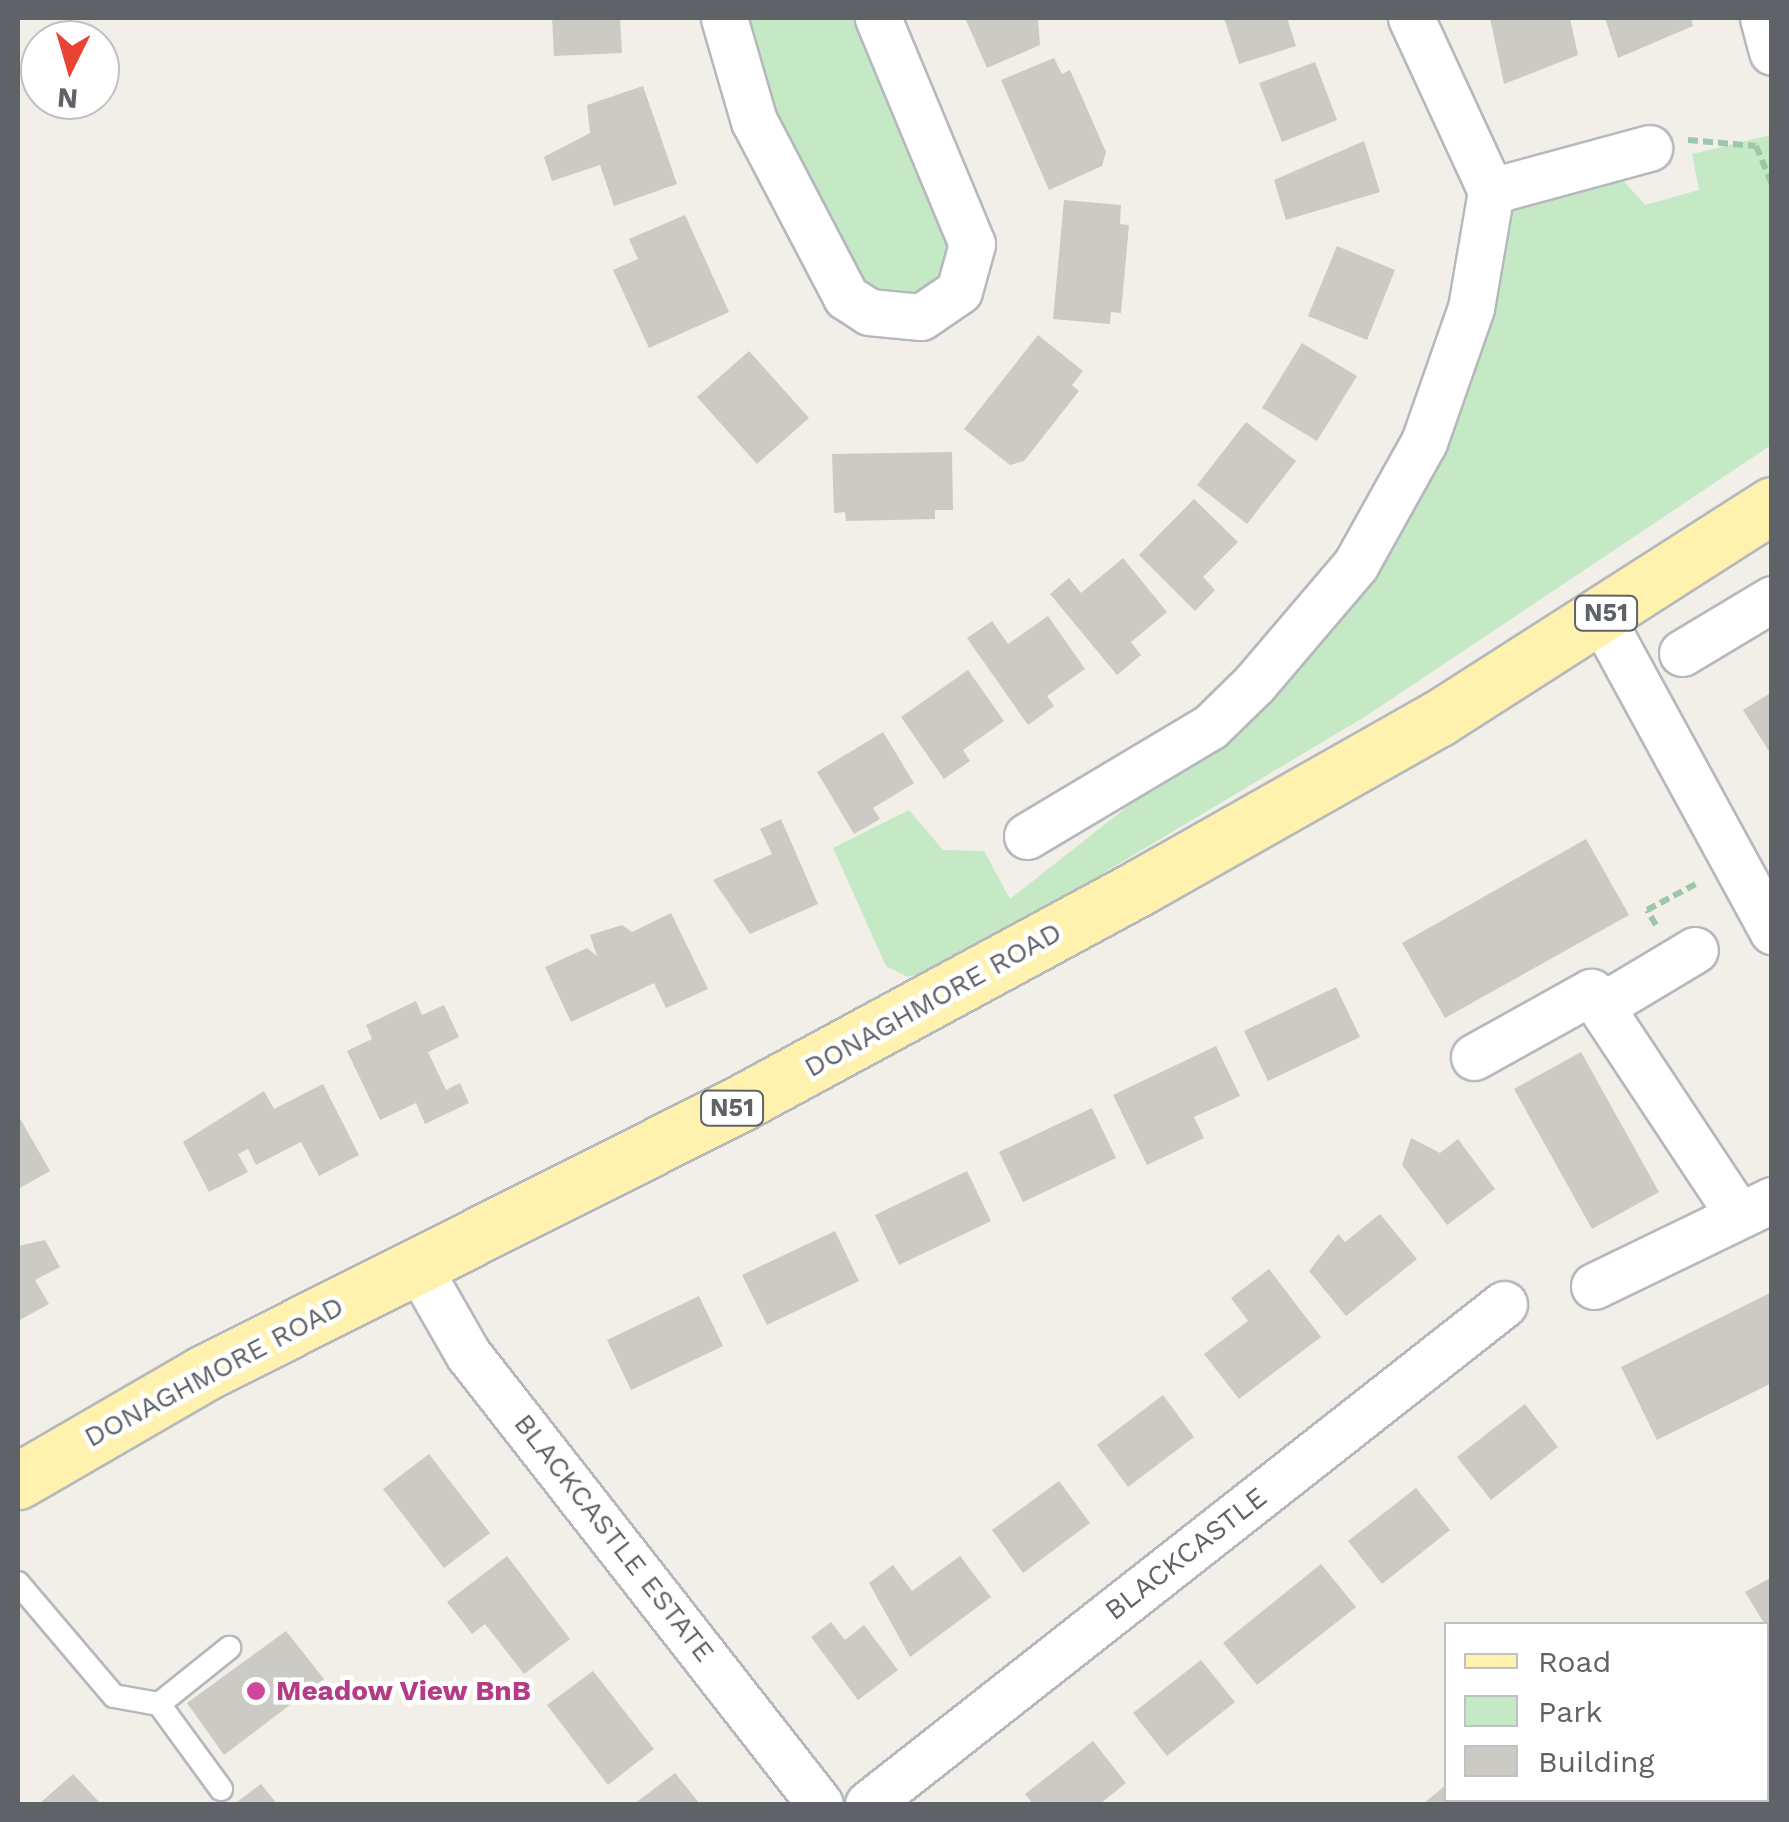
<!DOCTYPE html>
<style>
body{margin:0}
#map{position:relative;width:1789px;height:1822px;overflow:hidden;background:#f1efe8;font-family:"Work Sans",sans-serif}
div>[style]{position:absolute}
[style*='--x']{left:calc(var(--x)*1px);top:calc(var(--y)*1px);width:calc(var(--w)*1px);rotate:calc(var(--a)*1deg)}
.green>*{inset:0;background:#c5e8c5}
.building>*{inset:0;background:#cccac5}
.path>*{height:6px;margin-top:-3px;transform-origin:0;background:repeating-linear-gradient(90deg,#9cc7a9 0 10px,transparent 0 15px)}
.roads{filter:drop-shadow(2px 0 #b5b8bc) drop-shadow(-2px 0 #b5b8bc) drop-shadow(0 2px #b5b8bc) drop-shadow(0 -2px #b5b8bc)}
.service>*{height:22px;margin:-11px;padding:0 11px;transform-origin:11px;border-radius:11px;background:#fff}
.minor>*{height:45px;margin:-22.5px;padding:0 22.5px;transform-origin:22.5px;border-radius:22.5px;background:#fff}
.primary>*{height:55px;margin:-27.5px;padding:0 27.5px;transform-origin:27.5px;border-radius:27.5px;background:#fff2af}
.dots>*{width:28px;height:28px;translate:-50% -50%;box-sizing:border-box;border:5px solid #fff;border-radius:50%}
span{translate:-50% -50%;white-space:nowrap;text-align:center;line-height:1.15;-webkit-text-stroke:9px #fff;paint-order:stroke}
.shield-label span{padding:2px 8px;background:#fff;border:2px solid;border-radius:8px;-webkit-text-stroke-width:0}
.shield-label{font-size:25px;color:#5f6368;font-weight:700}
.street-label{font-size:28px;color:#5f6368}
.hotel-label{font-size:28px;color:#b23c85;font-weight:700}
.left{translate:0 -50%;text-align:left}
.frame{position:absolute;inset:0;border:20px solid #5f6368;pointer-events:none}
.legend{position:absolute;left:1444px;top:1622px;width:325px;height:180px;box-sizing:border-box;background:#fff;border:2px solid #bfc1c3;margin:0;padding:12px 18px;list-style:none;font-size:30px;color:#5f6368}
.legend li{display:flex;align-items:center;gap:20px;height:50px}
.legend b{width:50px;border:2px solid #bfc1c3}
.north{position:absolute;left:20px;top:20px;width:100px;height:100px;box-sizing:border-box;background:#fff;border:2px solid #bfc1c3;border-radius:50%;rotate:185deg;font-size:28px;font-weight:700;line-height:40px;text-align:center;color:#5f6368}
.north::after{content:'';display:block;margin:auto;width:35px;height:45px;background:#ea4335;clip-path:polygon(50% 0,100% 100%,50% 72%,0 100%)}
</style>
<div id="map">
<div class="green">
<i style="clip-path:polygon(739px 18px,857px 18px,953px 243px,944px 279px,899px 301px,852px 274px,763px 97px)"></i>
<i style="clip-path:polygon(1771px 135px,1771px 445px,1366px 716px,946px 967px,908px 977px,886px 966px,833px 848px,909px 810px,943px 850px,984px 851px,1010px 899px,1296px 674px,1404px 531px,1466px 401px,1506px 217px,1518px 204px,1621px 178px,1645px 205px,1699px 190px,1692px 154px)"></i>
</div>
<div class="building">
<i style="clip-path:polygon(552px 18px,620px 18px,622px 53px,554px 56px)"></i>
<i style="clip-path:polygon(965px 18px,1038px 18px,1040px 45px,987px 68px)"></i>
<i style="clip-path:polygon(1224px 18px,1287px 18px,1296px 46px,1239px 64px)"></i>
<i style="clip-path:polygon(1490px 18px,1570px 18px,1578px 55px,1504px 84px)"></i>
<i style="clip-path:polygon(1605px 18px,1691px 18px,1693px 26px,1618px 58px)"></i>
<i style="clip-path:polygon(1054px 58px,1062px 74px,1070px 70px,1106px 152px,1102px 166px,1049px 190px,1001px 80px)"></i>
<i style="clip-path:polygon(1315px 62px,1337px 120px,1282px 142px,1259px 83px)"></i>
<i style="clip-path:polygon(643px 86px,677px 184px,614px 206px,600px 165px,552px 181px,544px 157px,590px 133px,587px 105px)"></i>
<i style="clip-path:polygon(1364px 141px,1380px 192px,1286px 220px,1274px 180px)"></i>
<i style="clip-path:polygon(1064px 200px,1121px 205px,1120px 224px,1129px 225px,1121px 313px,1111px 312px,1110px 324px,1053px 319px)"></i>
<i style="clip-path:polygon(685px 215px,729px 312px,649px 348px,613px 270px,638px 259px,629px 239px)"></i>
<i style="clip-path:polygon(1337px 246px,1395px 270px,1367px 340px,1308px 316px)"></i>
<i style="clip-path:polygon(1038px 335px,1083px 371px,1072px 385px,1079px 391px,1024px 461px,1010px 465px,964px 429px)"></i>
<i style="clip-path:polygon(1302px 343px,1357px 376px,1317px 441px,1262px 408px)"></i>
<i style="clip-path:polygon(749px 351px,809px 418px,757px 464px,697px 397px)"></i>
<i style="clip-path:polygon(1246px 422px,1296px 461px,1247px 524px,1197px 485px)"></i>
<i style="clip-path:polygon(952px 452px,953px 510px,935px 510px,935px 519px,846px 521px,845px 512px,834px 513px,832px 454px)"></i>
<i style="clip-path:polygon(1194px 499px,1238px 542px,1203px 577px,1215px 590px,1195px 611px,1139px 555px)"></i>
<i style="clip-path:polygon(1123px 558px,1167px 612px,1131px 642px,1141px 655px,1117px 675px,1050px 594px,1069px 578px,1081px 593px)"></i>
<i style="clip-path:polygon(1048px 616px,1085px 669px,1047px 696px,1054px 706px,1028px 725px,967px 638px,992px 621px,1008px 644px)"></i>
<i style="clip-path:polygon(968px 670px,1004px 721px,963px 750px,970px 761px,944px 779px,901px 717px)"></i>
<i style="clip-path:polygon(1772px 692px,1772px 756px,1743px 710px)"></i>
<i style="clip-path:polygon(883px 732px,914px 783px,873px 808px,880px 819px,854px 834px,817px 772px)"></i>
<i style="clip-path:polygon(781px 819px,818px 904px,750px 934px,713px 880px,772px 854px,760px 829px)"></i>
<i style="clip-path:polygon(1586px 839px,1629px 915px,1445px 1018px,1402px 943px)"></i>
<i style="clip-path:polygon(671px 913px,708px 989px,666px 1008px,654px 983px,571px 1022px,545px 967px,587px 948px,597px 956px,590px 935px,622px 925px,632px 932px)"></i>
<i style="clip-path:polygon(1336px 987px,1360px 1037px,1268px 1081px,1244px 1031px)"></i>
<i style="clip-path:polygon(416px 1001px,422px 1015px,444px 1005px,459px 1037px,428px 1052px,446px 1090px,460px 1083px,469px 1103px,425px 1124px,416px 1103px,380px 1120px,347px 1051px,372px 1039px,366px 1025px)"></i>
<i style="clip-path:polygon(1216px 1046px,1240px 1096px,1194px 1117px,1204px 1138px,1147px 1165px,1113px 1095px)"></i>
<i style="clip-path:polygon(1581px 1052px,1659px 1192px,1592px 1229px,1514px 1089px)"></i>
<i style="clip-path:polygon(323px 1084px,359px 1155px,319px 1176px,301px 1142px,256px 1165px,248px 1149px,238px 1154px,248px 1172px,209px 1192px,183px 1142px,264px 1091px,274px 1109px)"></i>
<i style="clip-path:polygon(1092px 1108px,1116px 1158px,1023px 1202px,999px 1152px)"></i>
<i style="clip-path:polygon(18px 1115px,50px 1171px,18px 1189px)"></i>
<i style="clip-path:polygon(1411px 1138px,1440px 1153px,1458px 1139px,1495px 1189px,1447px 1225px,1402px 1165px)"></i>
<i style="clip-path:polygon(967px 1171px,991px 1221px,899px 1265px,875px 1215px)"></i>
<i style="clip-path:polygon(1380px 1214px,1417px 1259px,1346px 1316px,1309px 1271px,1338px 1234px,1345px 1242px)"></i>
<i style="clip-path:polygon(835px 1231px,859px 1281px,767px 1325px,742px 1275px)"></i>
<i style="clip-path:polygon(45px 1240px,60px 1267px,35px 1280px,49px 1304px,18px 1321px,18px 1246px)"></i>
<i style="clip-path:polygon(1269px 1269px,1321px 1337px,1239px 1399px,1204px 1354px,1248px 1321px,1231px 1298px)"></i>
<i style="clip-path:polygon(1772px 1292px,1772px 1383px,1657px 1440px,1621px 1367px)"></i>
<i style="clip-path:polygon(699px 1296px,723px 1346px,631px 1390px,607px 1340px)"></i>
<i style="clip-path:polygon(1163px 1395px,1194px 1437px,1128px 1487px,1097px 1445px)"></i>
<i style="clip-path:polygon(1525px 1404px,1558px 1447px,1491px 1500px,1457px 1457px)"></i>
<i style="clip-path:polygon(429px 1454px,490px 1533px,444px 1568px,383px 1489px)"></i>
<i style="clip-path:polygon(1059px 1481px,1090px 1523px,1023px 1573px,992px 1530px)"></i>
<i style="clip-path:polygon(1416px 1488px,1450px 1530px,1382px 1584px,1348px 1541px)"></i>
<i style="clip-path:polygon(507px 1556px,570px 1639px,524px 1674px,485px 1624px,472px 1634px,447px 1602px)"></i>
<i style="clip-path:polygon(960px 1556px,991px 1597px,910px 1657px,869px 1583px,893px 1565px,912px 1591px)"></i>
<i style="clip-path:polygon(1321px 1564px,1356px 1607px,1257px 1685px,1223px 1643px)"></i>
<i style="clip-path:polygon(1772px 1577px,1772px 1636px,1745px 1592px)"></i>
<i style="clip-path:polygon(831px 1622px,845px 1640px,864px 1625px,898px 1670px,858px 1700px,811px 1637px)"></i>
<i style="clip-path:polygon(286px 1631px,324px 1679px,224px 1755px,187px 1703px)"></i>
<i style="clip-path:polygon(1201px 1660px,1235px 1702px,1167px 1756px,1133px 1713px)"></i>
<i style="clip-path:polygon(593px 1671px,654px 1749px,608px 1785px,547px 1705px)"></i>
<i style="clip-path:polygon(1093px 1741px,1126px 1783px,1100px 1804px,1033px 1804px,1025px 1794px)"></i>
<i style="clip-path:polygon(675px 1773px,700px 1804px,634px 1804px)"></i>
<i style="clip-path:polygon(73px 1774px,101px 1804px,39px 1804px)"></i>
<i style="clip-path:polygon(261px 1784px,277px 1804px,234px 1804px)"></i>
<i style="clip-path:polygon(1446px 1785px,1446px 1800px,1481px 1804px,1423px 1804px)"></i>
</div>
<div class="path">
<i style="--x:1688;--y:140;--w:68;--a:5"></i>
<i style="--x:1756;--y:146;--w:41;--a:67.2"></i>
<i style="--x:1656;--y:925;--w:17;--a:-121"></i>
<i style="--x:1647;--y:910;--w:55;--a:-28"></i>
</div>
<div class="roads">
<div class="service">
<i style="--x:18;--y:1583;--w:148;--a:49.7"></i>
<i style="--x:114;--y:1696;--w:46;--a:10.1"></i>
<i style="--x:221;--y:1789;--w:105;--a:-126.1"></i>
<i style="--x:159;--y:1704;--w:90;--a:-38.7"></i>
</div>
<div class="minor">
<i style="--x:724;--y:18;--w:107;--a:73.8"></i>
<i style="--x:754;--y:121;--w:199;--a:62.4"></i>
<i style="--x:846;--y:297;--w:27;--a:33"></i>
<i style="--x:869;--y:312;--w:52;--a:5.5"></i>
<i style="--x:921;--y:317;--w:46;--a:-34.4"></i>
<i style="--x:959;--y:291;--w:49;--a:-74.5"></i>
<i style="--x:972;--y:244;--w:245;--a:-112.6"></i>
<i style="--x:1763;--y:18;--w:35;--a:75"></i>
<i style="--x:1491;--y:191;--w:164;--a:-15.2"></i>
<i style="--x:1601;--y:617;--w:358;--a:61.4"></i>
<i style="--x:1682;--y:653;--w:105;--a:-31"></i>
<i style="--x:1027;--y:836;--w:213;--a:-30.8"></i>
<i style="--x:1210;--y:727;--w:62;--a:-44.3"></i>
<i style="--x:1254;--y:684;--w:157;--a:-49.6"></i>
<i style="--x:1356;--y:564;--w:140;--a:-60.9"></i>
<i style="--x:1424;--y:442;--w:142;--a:-70.7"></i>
<i style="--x:1471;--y:308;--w:119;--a:-80.3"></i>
<i style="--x:1491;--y:191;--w:191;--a:-114.8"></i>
<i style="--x:1603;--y:1005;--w:107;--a:-30.9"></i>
<i style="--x:1474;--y:1057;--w:134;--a:-29.1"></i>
<i style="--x:1591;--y:992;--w:268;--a:56.5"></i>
<i style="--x:417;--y:1265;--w:103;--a:60.2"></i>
<i style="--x:468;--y:1354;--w:571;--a:51.97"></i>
<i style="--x:1594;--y:1286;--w:198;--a:-25.8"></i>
<i style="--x:1766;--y:1752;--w:7;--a:-27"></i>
<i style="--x:868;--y:1804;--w:809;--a:-38.17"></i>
<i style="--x:1681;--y:1804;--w:9;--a:-27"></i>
</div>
<div class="primary">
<i style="--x:18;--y:1481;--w:215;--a:-30.1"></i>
<i style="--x:204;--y:1373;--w:599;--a:-26.69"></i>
<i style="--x:739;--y:1104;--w:458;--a:-28.4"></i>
<i style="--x:1142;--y:886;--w:341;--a:-29.5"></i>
<i style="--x:1439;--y:718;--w:395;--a:-32.6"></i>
</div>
</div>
<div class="dots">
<i style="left:256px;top:1691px;background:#d1479c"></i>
</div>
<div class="shield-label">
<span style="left:1606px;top:613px">N51</span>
<span style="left:732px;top:1108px">N51</span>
</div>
<div class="street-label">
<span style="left:933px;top:1000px;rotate:-29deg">DONAGHMORE ROAD</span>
<span style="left:214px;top:1372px;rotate:-28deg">DONAGHMORE ROAD</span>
<span style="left:614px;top:1538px;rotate:52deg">BLACKCASTLE ESTATE</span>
<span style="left:1186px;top:1554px;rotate:-38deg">BLACKCASTLE</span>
</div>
<div class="hotel-label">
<span class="left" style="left:276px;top:1691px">Meadow View BnB</span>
</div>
<div class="frame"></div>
<ul class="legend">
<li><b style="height:12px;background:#fff2af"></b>Road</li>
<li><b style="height:28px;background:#c5e8c5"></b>Park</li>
<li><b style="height:28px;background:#cccac5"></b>Building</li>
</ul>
<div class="north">N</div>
</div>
